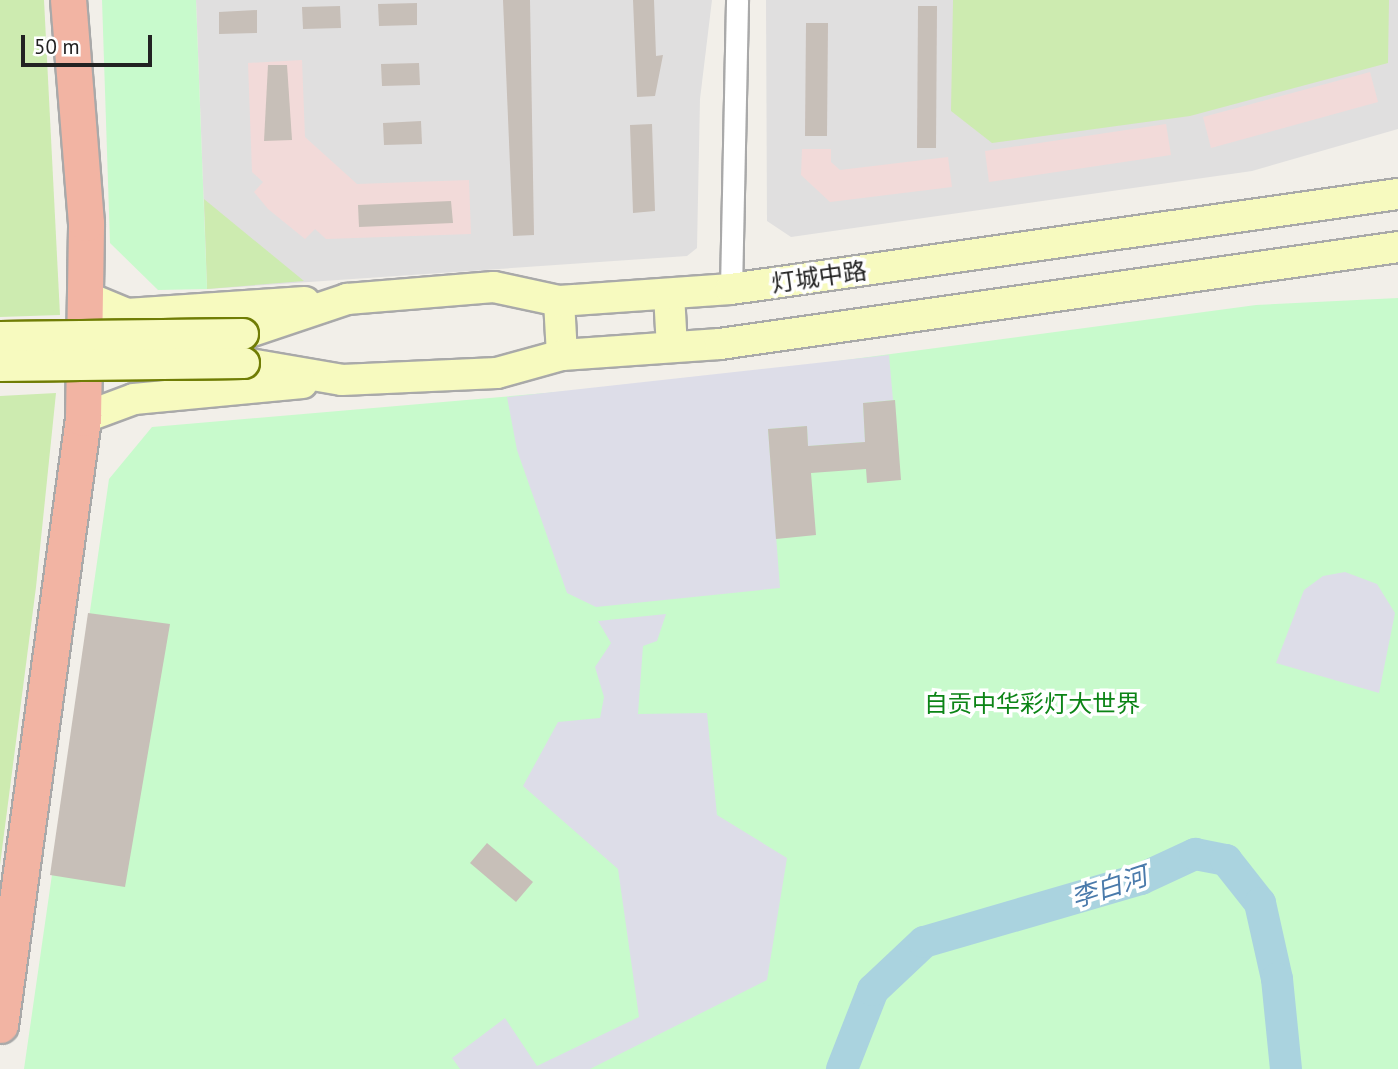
<!DOCTYPE html>
<meta charset="utf-8">
<style>
body{margin:0}
#map{position:relative;width:1398px;height:1069px;overflow:hidden;background:#f2efe9;font-family:"PT Sans","Noto Sans SC",sans-serif}
div>[style]{position:absolute}
[style*='--x']{left:calc(var(--x)*1px);top:calc(var(--y)*1px);width:calc(var(--w)*1px);rotate:calc(var(--a)*1deg)}
.residential>*{inset:0;background:#e0dfdf}
.commercial>*{inset:0;background:#f2dad9}
.grass>*{inset:0;background:#cdebb0}
.park>*{inset:0;background:#c8facc}
.plaza>*{inset:0;background:#dddde8}
.river>*{height:32px;margin:-16px;padding:0 16px;transform-origin:16px;border-radius:16px;background:#aad3df}
.building>*{inset:0;background:#c7bfb8}
.roads{filter:drop-shadow(2px 0 #a9a9a9) drop-shadow(-2px 0 #a9a9a9) drop-shadow(0 2px #a9a9a9) drop-shadow(0 -2px #a9a9a9)}
.minor>*{height:21px;margin:-10.5px;padding:0 10.5px;transform-origin:10.5px;border-radius:10.5px;background:#fff}
.secondary>*{height:30px;margin:-15px;padding:0 15px;transform-origin:15px;border-radius:15px;background:#f7fabf}
.trunk>*{height:35px;margin:-17.5px;padding:0 17.5px;transform-origin:17.5px;border-radius:17.5px;background:#f2b4a3}
.bridges{filter:drop-shadow(2px 0 #707d05) drop-shadow(-2px 0 #707d05) drop-shadow(0 2px #707d05) drop-shadow(0 -2px #707d05)}
.secondary-bridge>*{height:30px;margin:-15px;padding:0 15px;transform-origin:15px;border-radius:15px;background:#f7fabf}
span{translate:-50% -50%;white-space:nowrap;text-align:center;line-height:1.15;-webkit-text-stroke:7px #fff;paint-order:stroke}
.street-label{font-size:24px;color:#222}
.park-label{font-size:24px;color:#0c8416}
.water-label{font-size:26px;color:#4a7aab;font-style:italic}
.scale{position:absolute;left:21px;top:35px;width:131px;height:32px;box-sizing:border-box;border:4px solid #222;border-top:0;padding-left:9px;font-size:21px;line-height:24px;white-space:nowrap;color:#222;-webkit-text-stroke:5px #fff;paint-order:stroke}
</style>
<div id="map">
<div class="residential">
<i style="clip-path:polygon(196px 0,712px 0,700px 99px,697px 248px,687px 256px,207px 289px)"></i>
<i style="clip-path:polygon(766px 0,1398px 0,1398px 129px,1252px 171px,791px 237px,767px 221px)"></i>
</div>
<div class="commercial">
<i style="clip-path:polygon(302px 60px,305px 137px,357px 184px,469px 180px,471px 234px,326px 239px,315px 229px,305px 239px,268px 209px,254px 192px,263px 182px,252px 172px,248px 63px)"></i>
<i style="clip-path:polygon(1370px 72px,1378px 102px,1211px 148px,1203px 117px)"></i>
<i style="clip-path:polygon(1166px 124px,1171px 155px,989px 182px,985px 151px)"></i>
<i style="clip-path:polygon(802px 149px,831px 149px,831px 162px,840px 170px,948px 157px,952px 187px,830px 202px,801px 175px)"></i>
</div>
<div class="grass">
<i style="clip-path:polygon(0 0,44px 0,60px 315px,0 317px)"></i>
<i style="clip-path:polygon(953px 0,1389px 0,1388px 63px,1190px 116px,992px 143px,951px 111px)"></i>
<i style="clip-path:polygon(204px 199px,304px 281px,207px 289px)"></i>
<i style="clip-path:polygon(56px 393px,36px 587px,0 865px,0 396px)"></i>
</div>
<div class="park">
<i style="clip-path:polygon(102px 0,196px 0,207px 289px,158px 290px,110px 243px)"></i>
<i style="clip-path:polygon(1398px 298px,1398px 1069px,24px 1069px,109px 479px,152px 427px,697px 380px,1256px 305px)"></i>
</div>
<div class="plaza">
<i style="clip-path:polygon(889px 355px,893px 400px,863px 403px,865px 442px,808px 446px,807px 426px,768px 429px,780px 588px,596px 607px,567px 593px,517px 450px,507px 397px)"></i>
<i style="clip-path:polygon(1345px 572px,1377px 584px,1395px 613px,1379px 693px,1276px 663px,1304px 590px,1323px 576px)"></i>
<i style="clip-path:polygon(666px 614px,657px 641px,643px 646px,638px 714px,707px 713px,717px 815px,787px 858px,767px 980px,590px 1069px,460px 1069px,452px 1058px,505px 1018px,537px 1066px,639px 1017px,618px 869px,523px 786px,558px 722px,600px 718px,604px 697px,595px 667px,611px 643px,598px 621px)"></i>
</div>
<div class="river">
<i style="--x:842;--y:1069;--w:85;--a:-68.6"></i>
<i style="--x:873;--y:990;--w:70;--a:-43.3"></i>
<i style="--x:924;--y:942;--w:226;--a:-16.2"></i>
<i style="--x:1141;--y:879;--w:60;--a:-24.8"></i>
<i style="--x:1195;--y:854;--w:32;--a:11"></i>
<i style="--x:1226;--y:860;--w:55;--a:51.7"></i>
<i style="--x:1260;--y:903;--w:78;--a:77.4"></i>
<i style="--x:1277;--y:979;--w:90;--a:84.3"></i>
</div>
<div class="building">
<i style="clip-path:polygon(503px 0,530px 0,534px 235px,513px 236px)"></i>
<i style="clip-path:polygon(633px 0,654px 0,656px 56px,663px 55px,655px 96px,637px 97px)"></i>
<i style="clip-path:polygon(417px 3px,417px 25px,379px 26px,378px 4px)"></i>
<i style="clip-path:polygon(340px 6px,341px 28px,303px 29px,302px 7px)"></i>
<i style="clip-path:polygon(918px 6px,937px 6px,936px 148px,917px 148px)"></i>
<i style="clip-path:polygon(257px 10px,257px 33px,219px 34px,219px 12px)"></i>
<i style="clip-path:polygon(806px 23px,828px 23px,827px 136px,805px 136px)"></i>
<i style="clip-path:polygon(419px 63px,420px 85px,382px 86px,381px 64px)"></i>
<i style="clip-path:polygon(268px 65px,287px 65px,292px 140px,264px 141px)"></i>
<i style="clip-path:polygon(421px 121px,422px 144px,384px 145px,383px 123px)"></i>
<i style="clip-path:polygon(652px 124px,655px 211px,633px 213px,630px 125px)"></i>
<i style="clip-path:polygon(451px 201px,453px 223px,359px 227px,358px 205px)"></i>
<i style="clip-path:polygon(895px 400px,901px 480px,867px 483px,866px 469px,811px 473px,816px 535px,776px 539px,768px 429px,807px 426px,808px 446px,865px 442px,863px 403px)"></i>
<i style="clip-path:polygon(88px 613px,170px 624px,125px 887px,50px 875px)"></i>
<i style="clip-path:polygon(487px 843px,533px 882px,516px 902px,470px 863px)"></i>
</div>
<div class="roads">
<div class="minor">
<i style="--x:731;--y:289;--w:289;--a:-88.8"></i>
</div>
<div class="secondary">
<i style="--x:669;--y:294;--w:53;--a:86.8"></i>
<i style="--x:84;--y:296;--w:47;--a:22.7"></i>
<i style="--x:127;--y:314;--w:178;--a:-3.9"></i>
<i style="--x:559;--y:301;--w:54;--a:86.8"></i>
<i style="--x:243;--y:334;--w:110;--a:-18.6"></i>
<i style="--x:347;--y:299;--w:147;--a:-4.7"></i>
<i style="--x:494;--y:287;--w:66;--a:12.2"></i>
<i style="--x:559;--y:301;--w:172;--a:-4"></i>
<i style="--x:731;--y:289;--w:674;--a:-8.11"></i>
<i style="--x:244;--y:363;--w:99;--a:9.8"></i>
<i style="--x:342;--y:380;--w:155;--a:-2.6"></i>
<i style="--x:497;--y:373;--w:67;--a:-15.5"></i>
<i style="--x:562;--y:355;--w:158;--a:-4"></i>
<i style="--x:720;--y:344;--w:685;--a:-8.14"></i>
<i style="--x:83;--y:418;--w:54;--a:-20.4"></i>
<i style="--x:134;--y:399;--w:169;--a:-5.4"></i>
</div>
<div class="trunk">
<i style="--x:0;--y:1025;--w:613;--a:-82.21"></i>
<i style="--x:83;--y:418;--w:195;--a:-89.1"></i>
<i style="--x:86;--y:223;--w:224;--a:-94.6"></i>
</div>
</div>
<div class="bridges">
<div class="secondary-bridge">
<i style="--x:0;--y:337;--w:243;--a:-0.7"></i>
<i style="--x:0;--y:366;--w:244;--a:-0.7"></i>
</div>
</div>
<div class="street-label">
<span style="left:819px;top:277px;rotate:-8deg">灯城中路</span>
</div>
<div class="park-label">
<span style="left:1032px;top:704px">自贡中华彩灯大世界</span>
</div>
<div class="water-label">
<span style="left:1109px;top:887px;rotate:-18deg">李白河</span>
</div>
<div class="scale">50 m</div>
</div>
